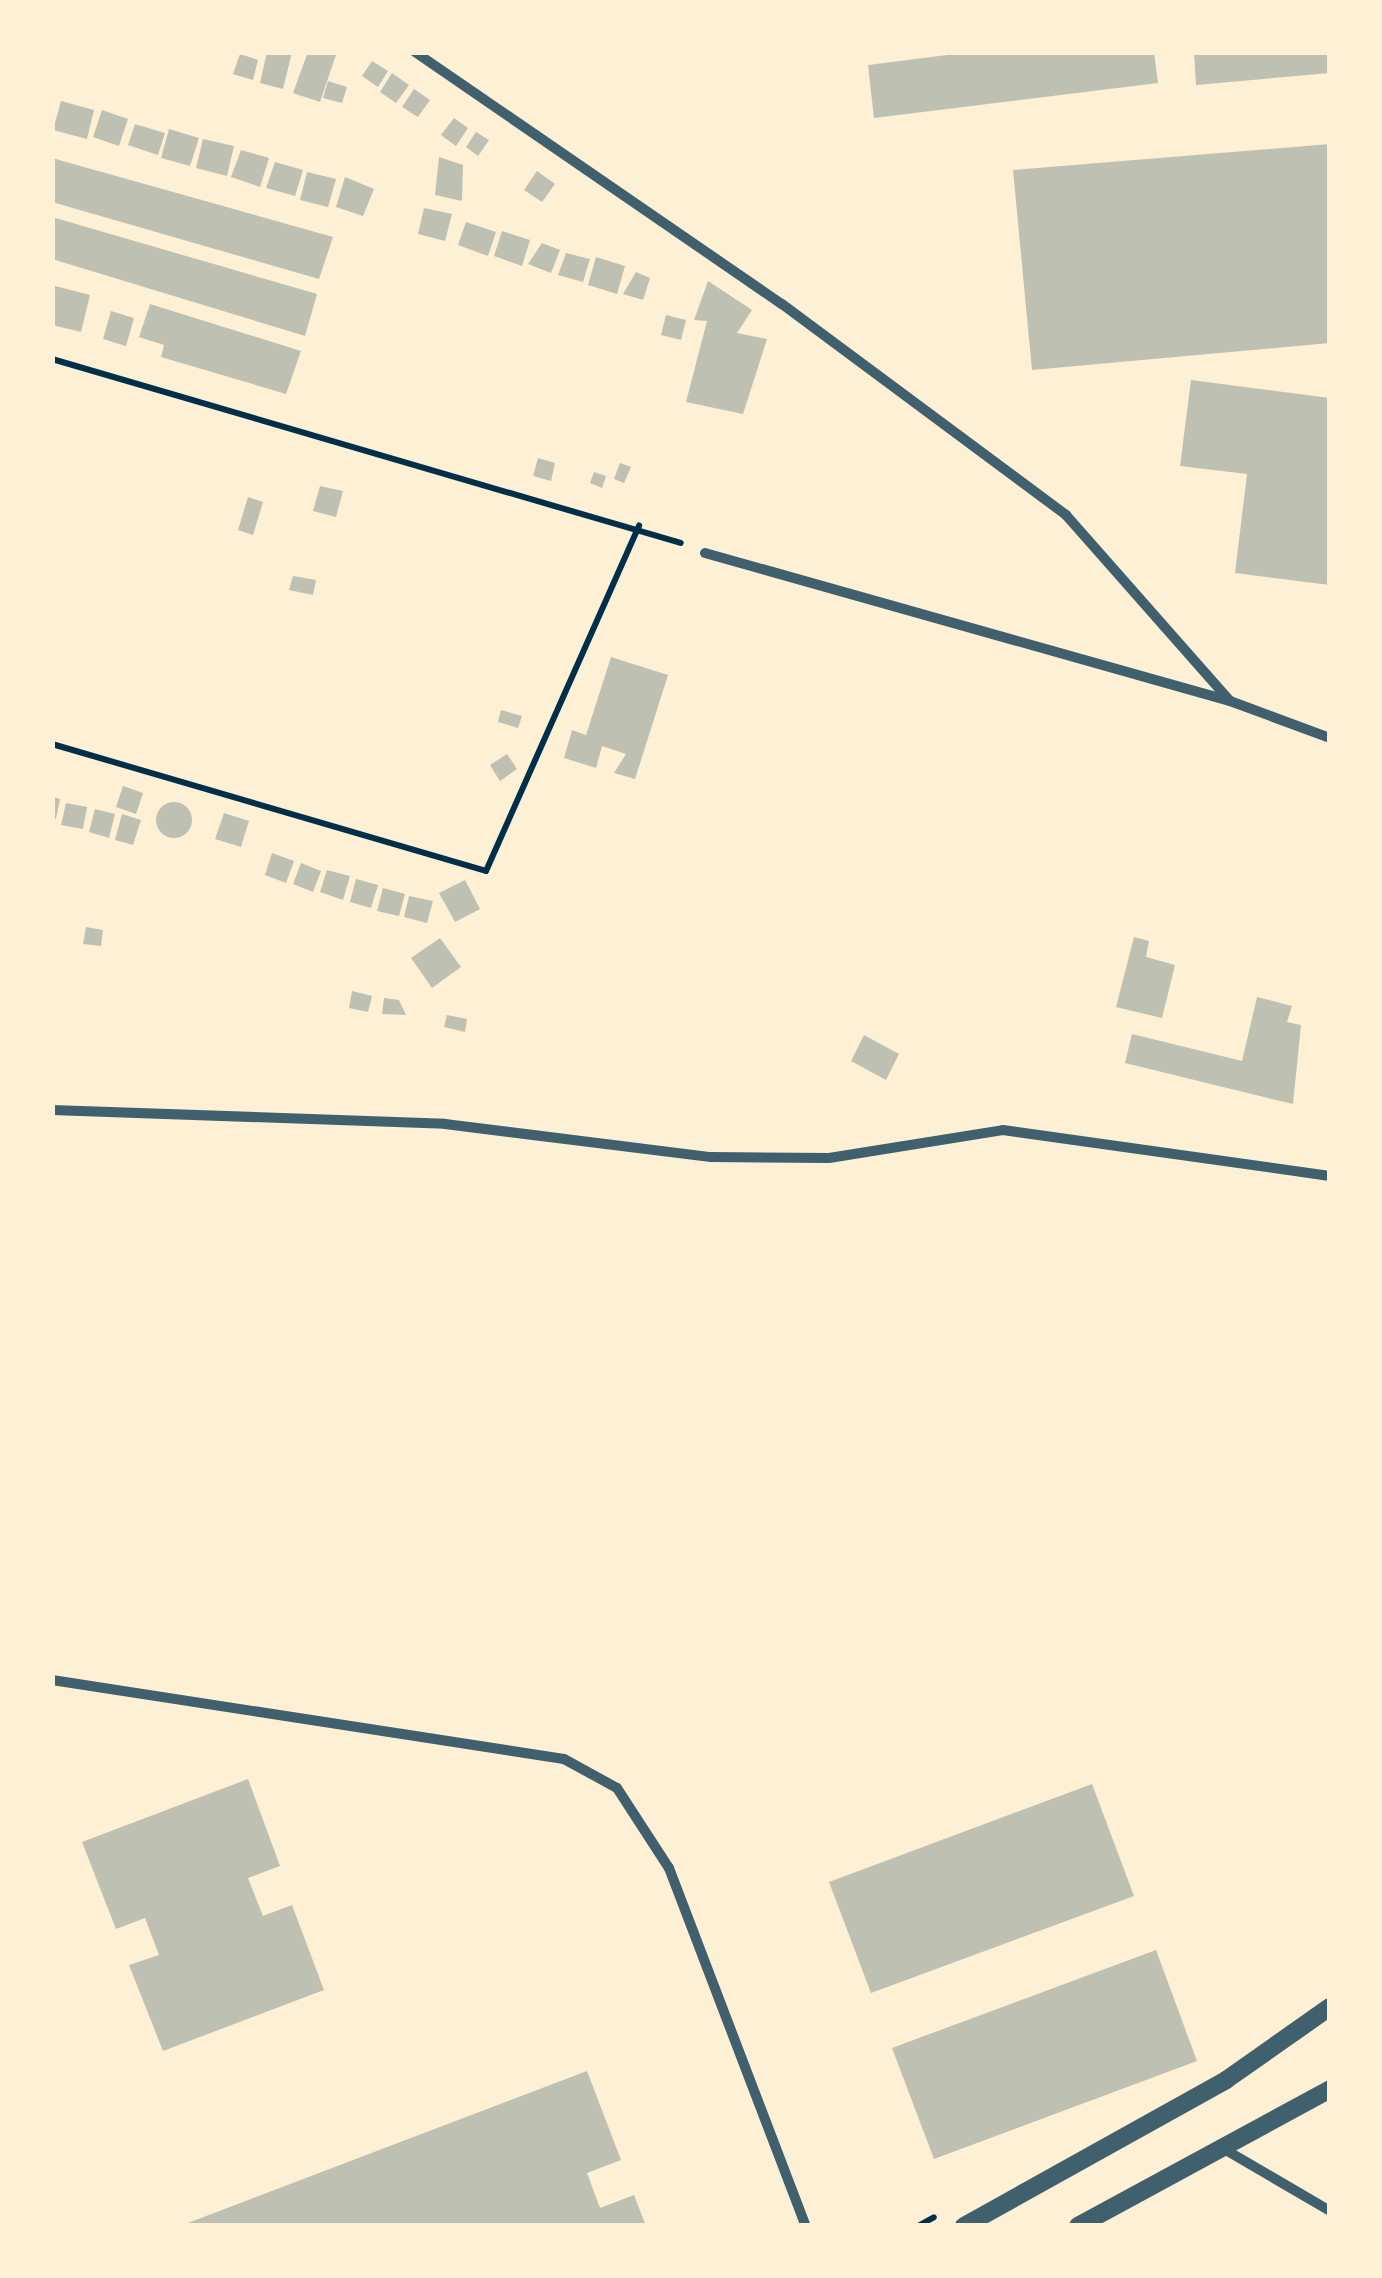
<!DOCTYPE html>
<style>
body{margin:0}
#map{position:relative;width:1382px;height:2278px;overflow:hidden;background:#fdf0d5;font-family:Overpass,sans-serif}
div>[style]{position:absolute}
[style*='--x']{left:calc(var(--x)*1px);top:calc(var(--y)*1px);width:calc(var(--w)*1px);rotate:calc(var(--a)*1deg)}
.building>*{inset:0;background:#bec0b2}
.round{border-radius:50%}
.path>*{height:6px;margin:-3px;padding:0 3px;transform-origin:3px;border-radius:3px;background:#003049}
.minor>*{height:10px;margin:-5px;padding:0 5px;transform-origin:5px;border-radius:5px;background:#3f606c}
.tertiary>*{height:18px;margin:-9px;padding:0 9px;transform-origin:9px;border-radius:9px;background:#3f606c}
span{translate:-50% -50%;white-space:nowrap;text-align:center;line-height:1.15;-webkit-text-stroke:9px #fdf0d5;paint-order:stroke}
.frame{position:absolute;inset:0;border:55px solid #fdf0d5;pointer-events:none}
</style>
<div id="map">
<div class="building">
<i style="clip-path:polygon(267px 52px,292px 52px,283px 89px,260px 83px)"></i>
<i style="clip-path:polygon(308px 52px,337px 52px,320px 102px,293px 93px)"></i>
<i style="clip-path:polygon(971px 52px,1154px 52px,1158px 83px,874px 118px,868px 65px)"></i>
<i style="clip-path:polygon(1194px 52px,1330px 52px,1330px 73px,1196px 85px)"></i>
<i style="clip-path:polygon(240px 54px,258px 60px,253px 80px,233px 74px)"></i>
<i style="clip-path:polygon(372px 61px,388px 71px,378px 87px,362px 76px)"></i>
<i style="clip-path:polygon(392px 73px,409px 85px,396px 103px,380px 92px)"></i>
<i style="clip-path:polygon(328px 81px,347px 87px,342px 103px,323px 98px)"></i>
<i style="clip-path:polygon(414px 89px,430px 100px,418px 117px,402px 107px)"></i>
<i style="clip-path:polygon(61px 101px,94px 110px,87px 139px,53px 130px)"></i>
<i style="clip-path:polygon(102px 110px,128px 119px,119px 146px,93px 137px)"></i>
<i style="clip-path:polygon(454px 118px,468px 128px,456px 146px,441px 135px)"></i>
<i style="clip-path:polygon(135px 124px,165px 133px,158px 155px,128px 145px)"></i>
<i style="clip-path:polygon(169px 129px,199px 138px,190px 166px,161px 158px)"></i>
<i style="clip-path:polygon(476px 132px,489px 140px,478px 156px,466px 147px)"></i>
<i style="clip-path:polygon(203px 139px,234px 146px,227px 176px,196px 168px)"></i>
<i style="clip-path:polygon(1330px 144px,1330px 343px,1032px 370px,1013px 170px)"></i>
<i style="clip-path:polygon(241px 150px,269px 158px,260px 187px,231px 177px)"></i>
<i style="clip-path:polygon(439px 157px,463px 165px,462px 201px,435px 195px)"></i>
<i style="clip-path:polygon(52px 158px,333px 237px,319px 279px,52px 202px)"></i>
<i style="clip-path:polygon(275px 162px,303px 170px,295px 196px,266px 188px)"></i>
<i style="clip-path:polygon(537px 171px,555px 184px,542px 202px,524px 190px)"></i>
<i style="clip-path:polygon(307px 172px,336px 179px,328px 207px,300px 200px)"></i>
<i style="clip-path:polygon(345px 177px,374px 189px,363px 216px,336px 207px)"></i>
<i style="clip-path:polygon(424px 208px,452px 214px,445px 241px,418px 234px)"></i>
<i style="clip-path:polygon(52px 217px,317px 294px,305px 336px,52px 259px)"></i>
<i style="clip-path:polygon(466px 222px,496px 232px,488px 256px,458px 245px)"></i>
<i style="clip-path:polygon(502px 231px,530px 240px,522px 266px,494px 256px)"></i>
<i style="clip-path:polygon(542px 243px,560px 250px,551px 273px,528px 264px)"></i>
<i style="clip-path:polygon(566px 253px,590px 259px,583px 282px,558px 275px)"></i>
<i style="clip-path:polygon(596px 257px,625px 266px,617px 294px,588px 285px)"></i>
<i style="clip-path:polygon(636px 272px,650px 278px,643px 300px,623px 294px)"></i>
<i style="clip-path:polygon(708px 281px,752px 310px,737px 333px,767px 339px,743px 414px,686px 402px,707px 321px,694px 320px)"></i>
<i style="clip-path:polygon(55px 286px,90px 295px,81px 332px,52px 325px)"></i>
<i style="clip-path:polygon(150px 304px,301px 351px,286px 394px,161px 357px,164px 345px,139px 337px)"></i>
<i style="clip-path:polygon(111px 311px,134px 318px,126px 346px,103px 339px)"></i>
<i style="clip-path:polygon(666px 315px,686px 320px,681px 340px,661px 335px)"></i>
<i style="clip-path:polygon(1191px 380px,1330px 398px,1330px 585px,1235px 573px,1247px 474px,1180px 466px)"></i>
<i style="clip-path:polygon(538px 458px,555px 463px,551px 481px,533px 476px)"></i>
<i style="clip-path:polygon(620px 463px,631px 467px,624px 483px,614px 479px)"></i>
<i style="clip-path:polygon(594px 472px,606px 476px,602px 488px,590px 483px)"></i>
<i style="clip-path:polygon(320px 486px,343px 491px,336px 517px,313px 511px)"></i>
<i style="clip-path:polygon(248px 497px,263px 502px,253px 535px,238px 530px)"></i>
<i style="clip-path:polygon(293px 576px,316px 580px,313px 595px,289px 590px)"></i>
<i style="clip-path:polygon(611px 657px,668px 675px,635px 779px,614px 773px,626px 754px,602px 746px,596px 768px,564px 758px,572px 730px,586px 735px)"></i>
<i style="clip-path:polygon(501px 710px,522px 716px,518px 728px,498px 722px)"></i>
<i style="clip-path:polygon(507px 754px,517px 769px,500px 781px,490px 765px)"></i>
<i style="clip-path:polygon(123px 786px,143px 793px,136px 814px,116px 807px)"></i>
<i style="clip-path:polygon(52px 797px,60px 799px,56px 819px,52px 818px)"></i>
<i class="round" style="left:156px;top:802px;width:36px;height:36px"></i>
<i style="clip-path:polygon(66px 803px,87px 807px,83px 829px,61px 825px)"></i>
<i style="clip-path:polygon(95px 809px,115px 814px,109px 838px,89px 832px)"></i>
<i style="clip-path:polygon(224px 813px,249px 821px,241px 847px,215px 839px)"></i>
<i style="clip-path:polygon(122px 814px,141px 820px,133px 845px,115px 840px)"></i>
<i style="clip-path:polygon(272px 853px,294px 861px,286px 883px,265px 875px)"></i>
<i style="clip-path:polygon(301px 863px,321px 871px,313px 892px,293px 884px)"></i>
<i style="clip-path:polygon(327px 870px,350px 876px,343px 900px,320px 892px)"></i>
<i style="clip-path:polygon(356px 879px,378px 885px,371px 908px,350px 902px)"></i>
<i style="clip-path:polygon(465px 880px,480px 909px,455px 922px,439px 893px)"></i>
<i style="clip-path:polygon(383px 888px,405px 894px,399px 916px,377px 911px)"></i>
<i style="clip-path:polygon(409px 896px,433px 901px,427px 923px,404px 917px)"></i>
<i style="clip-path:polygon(86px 927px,103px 930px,101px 946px,83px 944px)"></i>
<i style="clip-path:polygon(1134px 937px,1149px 941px,1146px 957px,1175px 965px,1162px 1018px,1116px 1007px)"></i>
<i style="clip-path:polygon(440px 938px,461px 967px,432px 988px,411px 958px)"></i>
<i style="clip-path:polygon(352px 991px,372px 996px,368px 1012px,349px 1008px)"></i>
<i style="clip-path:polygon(1257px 997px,1292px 1006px,1287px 1022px,1301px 1025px,1293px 1104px,1125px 1063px,1132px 1034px,1242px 1061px)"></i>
<i style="clip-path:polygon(384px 998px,399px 1000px,406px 1015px,382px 1014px)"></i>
<i style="clip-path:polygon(447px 1015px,467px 1019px,465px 1032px,444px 1027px)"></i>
<i style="clip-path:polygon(864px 1035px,899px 1054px,886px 1080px,851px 1061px)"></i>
<i style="clip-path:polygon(248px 1779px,280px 1866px,248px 1878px,263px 1916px,292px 1905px,324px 1990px,163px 2051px,129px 1965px,159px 1955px,145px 1918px,116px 1929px,82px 1842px)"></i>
<i style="clip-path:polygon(1092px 1784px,1134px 1896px,871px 1993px,829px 1882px)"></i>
<i style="clip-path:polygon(1156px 1950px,1197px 2061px,934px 2159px,892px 2048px)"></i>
<i style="clip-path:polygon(587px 2071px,621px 2160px,587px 2173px,600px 2208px,634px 2195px,646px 2226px,180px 2226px)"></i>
</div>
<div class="path">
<i style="--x:52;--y:359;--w:655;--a:16.31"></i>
<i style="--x:52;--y:744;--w:452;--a:16.3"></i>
<i style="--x:486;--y:871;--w:378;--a:-66.1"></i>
<i style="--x:918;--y:2226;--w:18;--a:-29"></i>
</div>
<div class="minor">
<i style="--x:415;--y:52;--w:445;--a:34.5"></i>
<i style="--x:782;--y:304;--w:354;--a:36.6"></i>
<i style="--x:1066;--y:515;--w:248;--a:48.6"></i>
<i style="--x:705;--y:553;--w:545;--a:15.74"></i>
<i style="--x:1230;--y:701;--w:107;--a:20.3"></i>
<i style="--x:52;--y:1110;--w:393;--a:2"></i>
<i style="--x:445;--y:1124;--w:268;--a:7.1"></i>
<i style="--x:711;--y:1157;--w:118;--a:0.5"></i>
<i style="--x:829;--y:1158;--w:176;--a:-9.1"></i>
<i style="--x:1003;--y:1130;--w:330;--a:8"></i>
<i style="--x:52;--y:1680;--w:518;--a:8.77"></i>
<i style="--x:564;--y:1759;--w:60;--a:28.7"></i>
<i style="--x:617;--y:1788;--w:95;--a:57"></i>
<i style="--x:669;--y:1868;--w:383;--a:69.1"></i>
<i style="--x:1224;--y:2149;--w:123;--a:30.3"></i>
</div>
<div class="tertiary">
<i style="--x:964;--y:2226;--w:300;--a:-29.1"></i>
<i style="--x:1226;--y:2080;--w:127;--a:-35.1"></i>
<i style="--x:1078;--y:2226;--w:287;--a:-28.5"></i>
</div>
<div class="frame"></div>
</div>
